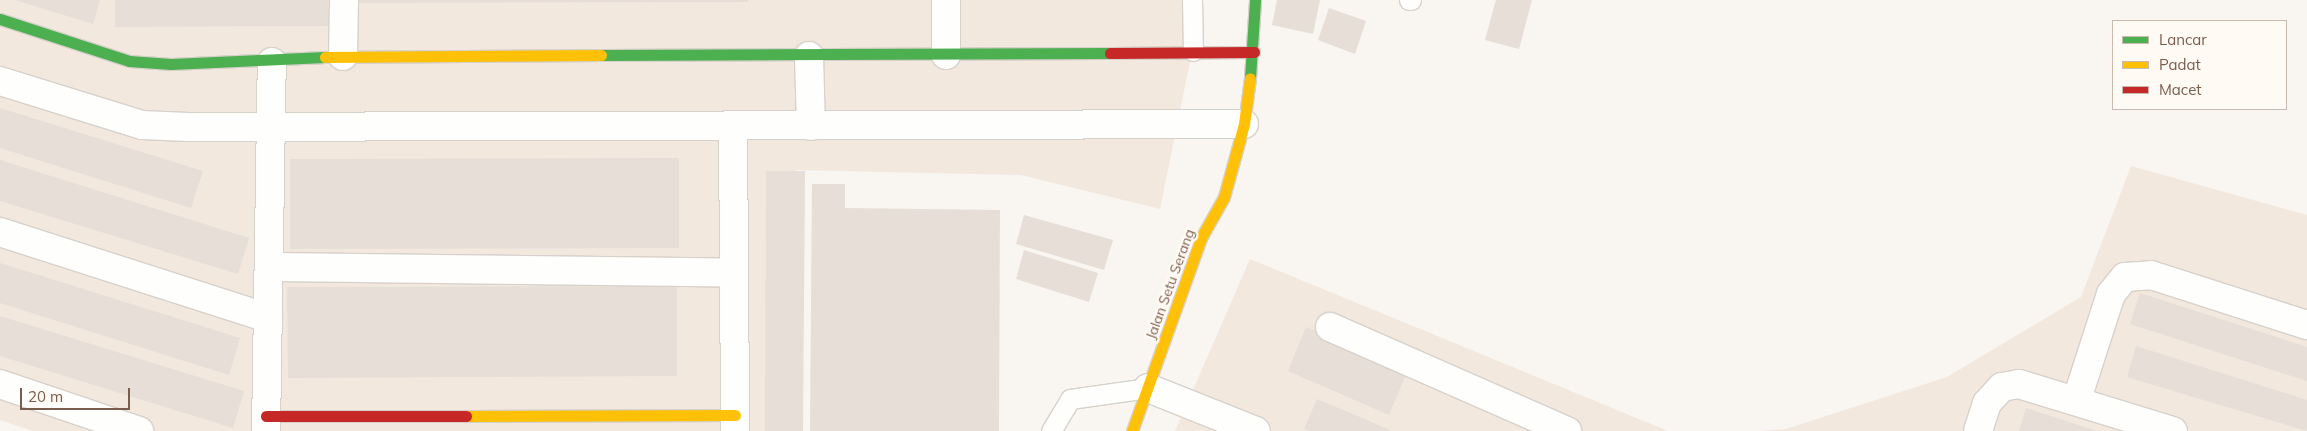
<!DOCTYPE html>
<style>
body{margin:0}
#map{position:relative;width:2307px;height:431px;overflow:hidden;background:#f9f5f0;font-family:Mulish,sans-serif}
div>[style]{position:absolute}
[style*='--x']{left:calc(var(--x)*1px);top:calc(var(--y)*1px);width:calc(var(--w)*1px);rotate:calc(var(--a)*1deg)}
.residential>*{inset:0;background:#f2e8de}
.building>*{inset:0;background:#e6ded7}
.roads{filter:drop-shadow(1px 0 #d7d1cb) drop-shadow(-1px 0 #d7d1cb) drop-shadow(0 1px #d7d1cb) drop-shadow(0 -1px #d7d1cb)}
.lane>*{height:19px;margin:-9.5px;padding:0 9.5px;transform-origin:9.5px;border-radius:9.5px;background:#fefefd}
.street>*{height:28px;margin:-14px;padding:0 14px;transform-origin:14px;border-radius:14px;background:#fefefd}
.fast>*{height:11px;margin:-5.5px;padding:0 5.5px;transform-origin:5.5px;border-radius:5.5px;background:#4caf50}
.slow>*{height:11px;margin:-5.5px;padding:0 5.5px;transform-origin:5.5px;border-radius:5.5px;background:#ffc107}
.jam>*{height:11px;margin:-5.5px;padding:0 5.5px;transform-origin:5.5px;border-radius:5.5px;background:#c62828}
span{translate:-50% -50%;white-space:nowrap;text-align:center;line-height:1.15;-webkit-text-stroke:5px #fffaf3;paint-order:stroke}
.street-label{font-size:14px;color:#7a5c4d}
.legend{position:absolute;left:2112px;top:20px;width:175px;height:90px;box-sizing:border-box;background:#fffaf3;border:1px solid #cabbb1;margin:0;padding:6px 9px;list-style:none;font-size:15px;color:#7a5c4d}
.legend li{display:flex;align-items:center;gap:10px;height:25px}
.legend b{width:25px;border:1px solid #cabbb1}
.scale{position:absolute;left:20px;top:388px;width:110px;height:22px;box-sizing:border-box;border:2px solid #7a5c4d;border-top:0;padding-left:6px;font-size:15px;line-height:18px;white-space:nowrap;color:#7a5c4d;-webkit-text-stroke:4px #fffaf3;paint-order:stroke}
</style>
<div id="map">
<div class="residential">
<i style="clip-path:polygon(0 0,1196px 0,1196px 32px,1160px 209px,1021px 175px,796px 170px,796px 431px,33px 431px,0 420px)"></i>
<i style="clip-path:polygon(2131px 166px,2307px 215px,2307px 431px,1758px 431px,1786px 429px,1947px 377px,2081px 297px)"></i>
<i style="clip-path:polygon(1250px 259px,1668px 431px,1175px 431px)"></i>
</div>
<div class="building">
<i style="clip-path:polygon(15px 0,100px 0,93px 24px)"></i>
<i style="clip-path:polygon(115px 0,328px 0,328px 26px,115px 27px)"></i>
<i style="clip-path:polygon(357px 0,748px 0,748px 2px,357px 3px)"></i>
<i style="clip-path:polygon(1277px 0,1320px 0,1313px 34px,1272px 25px)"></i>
<i style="clip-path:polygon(1496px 0,1532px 0,1519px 49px,1485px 40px)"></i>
<i style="clip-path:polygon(1329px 8px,1366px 21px,1355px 54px,1318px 40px)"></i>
<i style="clip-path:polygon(0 108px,203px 171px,191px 208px,0 148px)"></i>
<i style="clip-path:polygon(679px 158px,679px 248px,290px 249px,290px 159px)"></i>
<i style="clip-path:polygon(0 160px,249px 238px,238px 274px,0 201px)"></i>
<i style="clip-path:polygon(766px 171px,805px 171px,803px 431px,765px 431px)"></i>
<i style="clip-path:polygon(812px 184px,845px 184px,845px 208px,1000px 210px,999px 431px,810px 431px)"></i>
<i style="clip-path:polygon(1024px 215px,1113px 240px,1104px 270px,1016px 244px)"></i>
<i style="clip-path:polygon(1024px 250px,1098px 273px,1089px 302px,1016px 279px)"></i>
<i style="clip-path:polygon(0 263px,240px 338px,229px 375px,0 303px)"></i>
<i style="clip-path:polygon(677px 286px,677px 376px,288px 378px,287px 287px)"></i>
<i style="clip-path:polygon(2140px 293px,2307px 347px,2307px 381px,2130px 324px)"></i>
<i style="clip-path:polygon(0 316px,244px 391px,233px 428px,0 356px)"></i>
<i style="clip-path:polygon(1306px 327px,1408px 370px,1389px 415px,1288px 371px)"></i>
<i style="clip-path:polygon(2136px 346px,2307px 400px,2307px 431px,2127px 377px)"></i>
<i style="clip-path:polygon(1317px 399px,1346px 411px,1392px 431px,1310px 431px,1304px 429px)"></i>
<i style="clip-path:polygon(2026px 408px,2097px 431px,2019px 431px)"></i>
</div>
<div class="roads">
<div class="lane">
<i style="--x:1192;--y:0;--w:51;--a:88.9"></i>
<i style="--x:1409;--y:0;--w:2;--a:0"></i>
<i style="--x:1051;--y:431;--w:37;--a:-59"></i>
<i style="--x:1070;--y:399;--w:79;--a:-8"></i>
</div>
<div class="street">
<i style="--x:946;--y:55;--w:55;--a:-90"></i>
<i style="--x:343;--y:56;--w:56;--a:-89"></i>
<i style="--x:809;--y:56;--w:70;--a:88.4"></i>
<i style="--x:0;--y:81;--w:149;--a:17.2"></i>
<i style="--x:142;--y:125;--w:46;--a:2.5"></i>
<i style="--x:188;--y:127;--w:1056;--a:-0.16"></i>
<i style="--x:733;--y:126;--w:305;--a:89.6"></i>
<i style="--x:0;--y:232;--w:281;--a:17.8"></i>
<i style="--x:269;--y:267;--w:465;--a:0.7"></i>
<i style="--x:1330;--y:327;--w:259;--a:23.7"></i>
<i style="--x:0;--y:384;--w:147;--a:18.7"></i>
<i style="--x:1148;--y:388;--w:116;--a:21.7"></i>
<i style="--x:2077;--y:399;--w:110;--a:-72.1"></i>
<i style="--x:2111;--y:294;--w:22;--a:-51"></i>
<i style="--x:2125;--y:277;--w:26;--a:-4"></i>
<i style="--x:2151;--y:275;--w:164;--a:17.8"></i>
<i style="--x:266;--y:431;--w:369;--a:-89.1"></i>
<i style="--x:1978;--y:431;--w:29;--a:-72"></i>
<i style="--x:1987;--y:403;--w:22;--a:-47"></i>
<i style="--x:2002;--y:387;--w:17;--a:-10"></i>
<i style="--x:2019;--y:384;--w:161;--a:17"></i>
</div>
<div class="fast">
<i style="--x:0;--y:19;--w:136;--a:18"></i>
<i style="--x:129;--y:61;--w:42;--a:4.1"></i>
<i style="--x:171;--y:64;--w:154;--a:-2.6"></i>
<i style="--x:601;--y:55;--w:509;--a:-0.23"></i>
<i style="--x:1250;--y:78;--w:78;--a:-86.3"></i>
</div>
<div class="slow">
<i style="--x:325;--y:57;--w:276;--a:-0.4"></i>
<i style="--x:466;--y:416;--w:269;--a:-0.2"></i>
<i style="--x:1132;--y:431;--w:205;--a:-70.3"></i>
<i style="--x:1201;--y:238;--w:47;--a:-60.7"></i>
<i style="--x:1224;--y:197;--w:76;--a:-74.7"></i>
<i style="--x:1244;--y:124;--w:46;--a:-82.6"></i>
</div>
<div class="jam">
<i style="--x:1110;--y:53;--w:144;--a:-0.4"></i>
<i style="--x:266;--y:416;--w:200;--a:0"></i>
</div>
</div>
<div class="street-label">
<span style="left:1170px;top:284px;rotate:-70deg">Jalan Setu Serang</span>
</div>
<ul class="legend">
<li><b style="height:6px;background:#4caf50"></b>Lancar</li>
<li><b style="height:6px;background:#ffc107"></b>Padat</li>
<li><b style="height:6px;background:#c62828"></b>Macet</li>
</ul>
<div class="scale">20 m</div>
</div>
